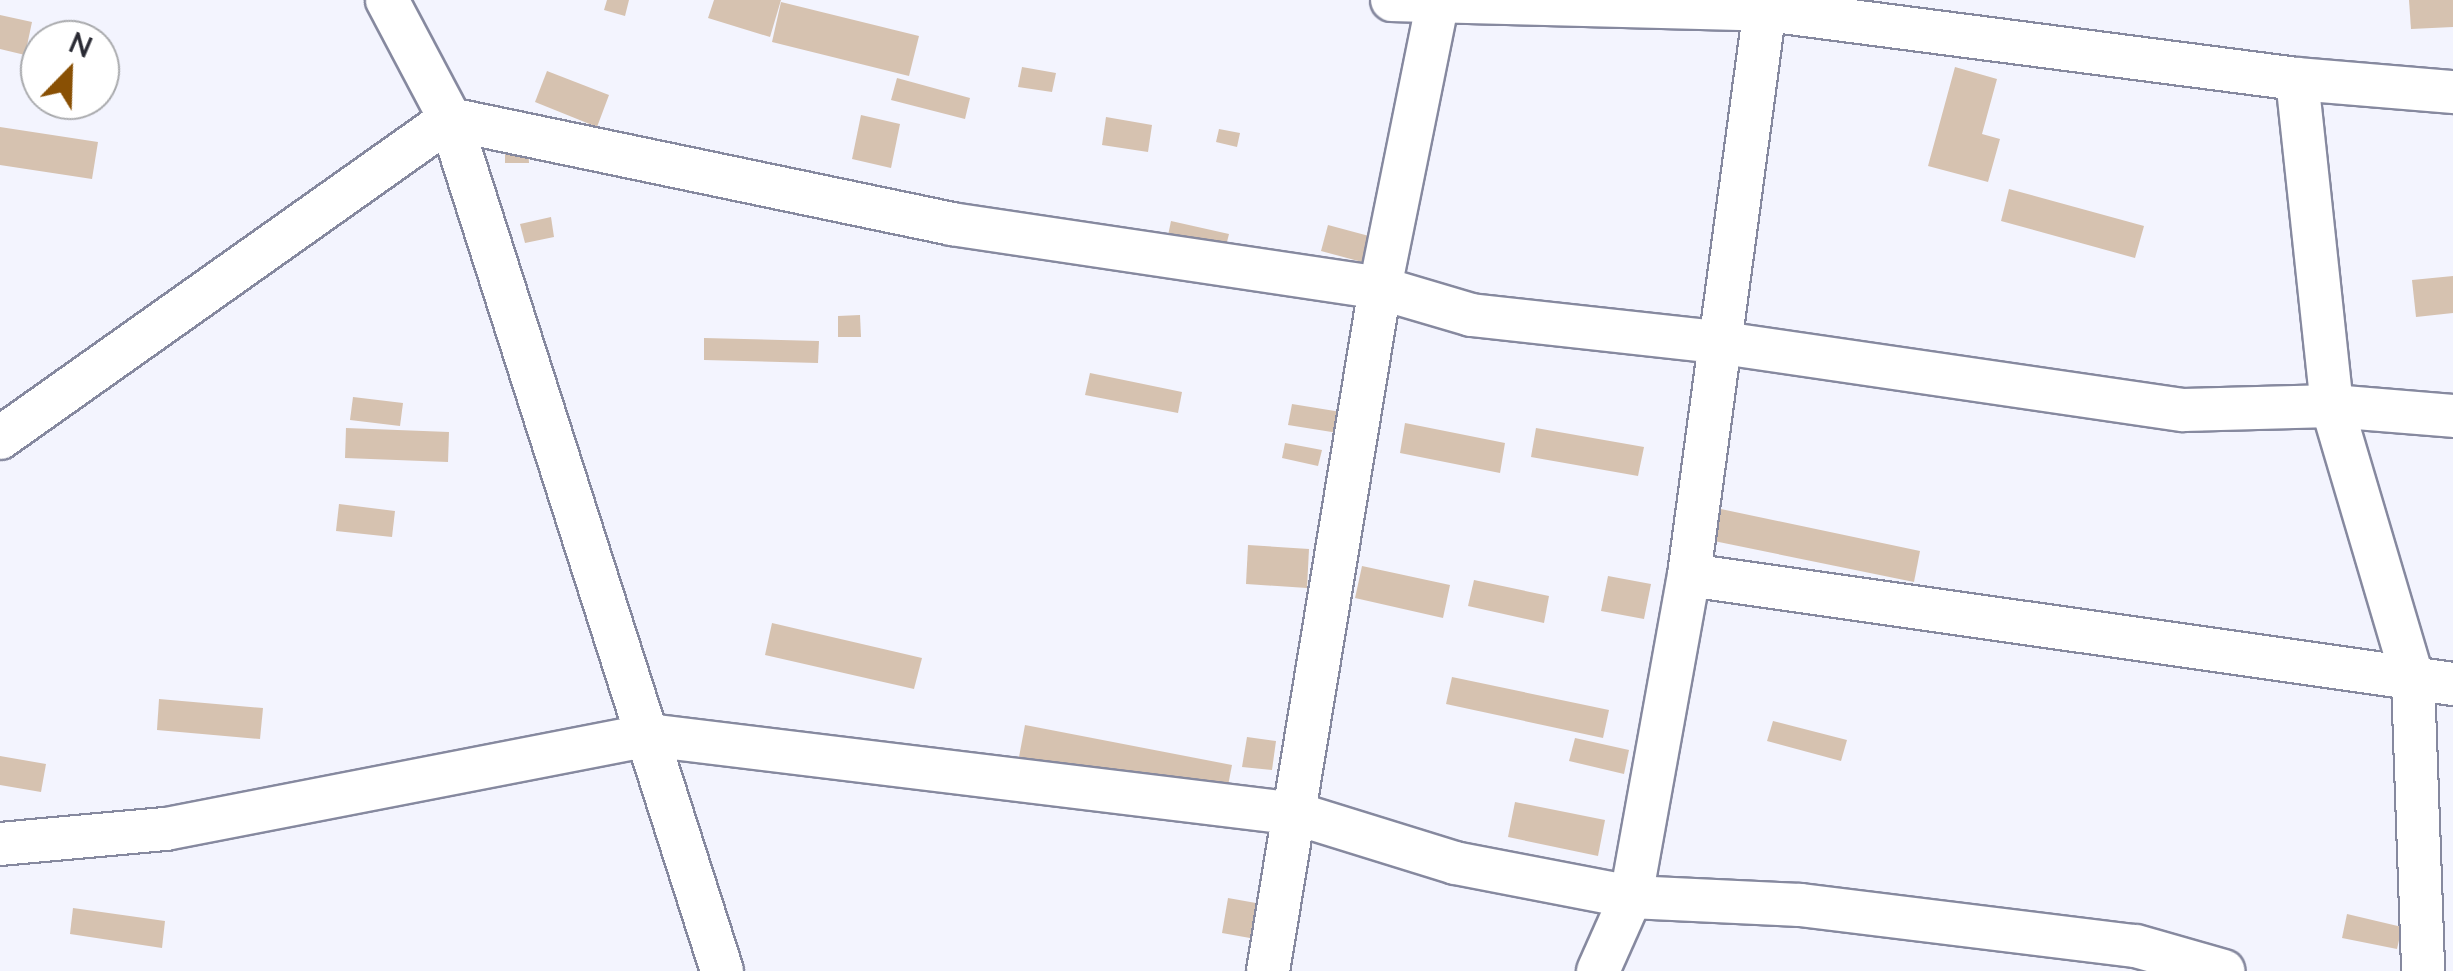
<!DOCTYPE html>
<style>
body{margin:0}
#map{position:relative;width:2453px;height:971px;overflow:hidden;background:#f3f4fe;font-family:Lato,sans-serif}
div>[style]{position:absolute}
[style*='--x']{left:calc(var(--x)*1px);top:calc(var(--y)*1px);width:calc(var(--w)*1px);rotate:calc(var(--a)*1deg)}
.building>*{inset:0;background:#d6c2b0}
.roads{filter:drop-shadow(2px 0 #86899f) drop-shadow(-2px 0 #86899f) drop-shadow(0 2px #86899f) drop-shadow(0 -2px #86899f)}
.minor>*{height:42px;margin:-21px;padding:0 21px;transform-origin:21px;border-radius:21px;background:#fff}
span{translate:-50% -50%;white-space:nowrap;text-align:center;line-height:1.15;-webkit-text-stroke:9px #fff;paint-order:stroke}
.north{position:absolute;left:20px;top:20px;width:100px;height:100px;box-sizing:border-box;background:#fff;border:2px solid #a9aaad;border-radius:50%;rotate:23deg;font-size:28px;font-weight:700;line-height:40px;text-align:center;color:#292a33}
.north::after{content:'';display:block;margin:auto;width:35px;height:45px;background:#895004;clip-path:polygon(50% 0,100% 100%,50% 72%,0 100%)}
</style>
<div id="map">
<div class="building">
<i style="clip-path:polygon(607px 0,629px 0,625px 16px,604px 10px)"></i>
<i style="clip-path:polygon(714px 0,781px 0,770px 37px,708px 18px)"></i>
<i style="clip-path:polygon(2409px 0,2453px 0,2453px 27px,2411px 29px)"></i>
<i style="clip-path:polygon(781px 2px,919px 36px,909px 76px,772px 42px)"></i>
<i style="clip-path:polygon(0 15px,32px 22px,25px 55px,0 49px)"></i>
<i style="clip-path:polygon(1022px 67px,1056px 73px,1052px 92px,1018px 87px)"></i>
<i style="clip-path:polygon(1955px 67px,1997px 79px,1982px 134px,2000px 139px,1988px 182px,1928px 166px)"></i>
<i style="clip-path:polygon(547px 71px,609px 95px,597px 127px,535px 102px)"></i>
<i style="clip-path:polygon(897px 78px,970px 98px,965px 119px,891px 100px)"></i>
<i style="clip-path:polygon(861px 115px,900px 124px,891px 168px,852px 159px)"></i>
<i style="clip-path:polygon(1106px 117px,1152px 125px,1148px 152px,1102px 145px)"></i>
<i style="clip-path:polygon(0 127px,98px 142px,92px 179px,0 165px)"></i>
<i style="clip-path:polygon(1219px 129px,1240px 133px,1237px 147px,1216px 142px)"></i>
<i style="clip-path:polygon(505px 144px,528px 145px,529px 163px,505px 163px)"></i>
<i style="clip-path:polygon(2009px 189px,2144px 226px,2135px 258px,2001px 221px)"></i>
<i style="clip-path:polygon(551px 217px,554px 237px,525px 243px,520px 224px)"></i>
<i style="clip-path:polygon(1171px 221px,1229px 234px,1223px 258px,1166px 245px)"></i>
<i style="clip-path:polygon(1328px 225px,1369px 236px,1362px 262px,1321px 251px)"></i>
<i style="clip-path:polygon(2453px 276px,2453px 313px,2416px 317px,2412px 280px)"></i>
<i style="clip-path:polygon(860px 315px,861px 337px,838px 337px,838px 316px)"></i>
<i style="clip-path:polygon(704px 338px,819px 341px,818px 363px,704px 360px)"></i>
<i style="clip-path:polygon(1090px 373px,1182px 392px,1178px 413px,1085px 395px)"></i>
<i style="clip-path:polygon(353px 397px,403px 403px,400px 426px,350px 420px)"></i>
<i style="clip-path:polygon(1292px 404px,1341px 412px,1338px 433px,1288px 425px)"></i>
<i style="clip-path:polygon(1405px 423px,1505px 443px,1500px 473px,1400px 453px)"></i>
<i style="clip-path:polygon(346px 428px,449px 432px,448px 462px,345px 458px)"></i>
<i style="clip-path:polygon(1536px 428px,1644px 447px,1638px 476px,1531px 457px)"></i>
<i style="clip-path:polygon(1285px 443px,1322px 450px,1318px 466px,1282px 458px)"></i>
<i style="clip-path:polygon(339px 504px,395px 511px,392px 537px,336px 531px)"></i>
<i style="clip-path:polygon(1716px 508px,1920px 551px,1914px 582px,1709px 540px)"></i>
<i style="clip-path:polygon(1248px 545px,1309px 549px,1307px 588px,1246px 584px)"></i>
<i style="clip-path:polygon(1362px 566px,1450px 585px,1443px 618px,1355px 598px)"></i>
<i style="clip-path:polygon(1608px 576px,1651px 584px,1644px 619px,1601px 611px)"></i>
<i style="clip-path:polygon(1474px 580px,1549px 596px,1544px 623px,1468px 606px)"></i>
<i style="clip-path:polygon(772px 623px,922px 658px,914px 689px,765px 655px)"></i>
<i style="clip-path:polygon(1452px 677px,1609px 710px,1603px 738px,1446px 704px)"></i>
<i style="clip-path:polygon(159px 699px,263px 708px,260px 739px,157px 730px)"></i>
<i style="clip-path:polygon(1773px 721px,1847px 740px,1841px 761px,1767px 741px)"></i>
<i style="clip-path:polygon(1025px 725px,1232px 765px,1226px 796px,1019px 757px)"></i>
<i style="clip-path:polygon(1247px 737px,1276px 741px,1272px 770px,1242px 767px)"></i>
<i style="clip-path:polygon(1575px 738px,1629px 750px,1624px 774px,1569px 761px)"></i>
<i style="clip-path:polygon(0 756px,46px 764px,41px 792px,0 785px)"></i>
<i style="clip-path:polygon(1515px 802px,1605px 820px,1598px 856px,1508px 837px)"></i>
<i style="clip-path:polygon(1228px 898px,1256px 903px,1250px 938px,1222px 933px)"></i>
<i style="clip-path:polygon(73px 908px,165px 921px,162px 948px,70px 934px)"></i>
<i style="clip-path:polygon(2347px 914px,2402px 927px,2397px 949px,2342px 938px)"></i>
</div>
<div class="roads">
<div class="minor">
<i style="--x:387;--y:0;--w:135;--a:62.1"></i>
<i style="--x:450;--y:119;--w:894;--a:72.29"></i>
<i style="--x:1392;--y:0;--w:375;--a:1.5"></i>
<i style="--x:1767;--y:10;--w:534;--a:7.42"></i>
<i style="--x:2297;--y:79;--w:157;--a:4.8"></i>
<i style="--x:2297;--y:79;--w:329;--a:83.9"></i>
<i style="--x:2332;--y:406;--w:286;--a:73.5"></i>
<i style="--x:2413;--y:680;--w:291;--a:88"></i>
<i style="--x:0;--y:438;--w:552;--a:-35.33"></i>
<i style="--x:450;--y:119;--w:513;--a:11.81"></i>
<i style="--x:952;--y:224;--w:433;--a:8.5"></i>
<i style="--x:1380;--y:288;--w:95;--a:16.5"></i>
<i style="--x:1471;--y:315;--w:246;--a:6.3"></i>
<i style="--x:1716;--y:342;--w:472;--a:8.3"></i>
<i style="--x:2183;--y:410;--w:149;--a:-1.5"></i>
<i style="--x:2332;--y:406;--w:121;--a:4.7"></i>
<i style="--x:1689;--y:575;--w:772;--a:8.12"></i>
<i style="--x:0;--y:844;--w:167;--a:-5.2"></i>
<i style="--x:166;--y:829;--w:492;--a:-11"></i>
<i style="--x:649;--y:735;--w:653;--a:6.95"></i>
<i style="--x:1297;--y:814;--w:165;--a:17.2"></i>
<i style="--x:1455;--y:863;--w:179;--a:10.9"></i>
<i style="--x:1631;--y:897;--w:169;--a:2.7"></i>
<i style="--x:1800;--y:905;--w:338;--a:7"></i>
<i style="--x:2136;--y:946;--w:91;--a:15.9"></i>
<i style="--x:1268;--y:971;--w:692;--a:-80.69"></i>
<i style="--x:1380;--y:288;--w:288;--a:-78.6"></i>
<i style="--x:1598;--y:971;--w:81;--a:-66"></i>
<i style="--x:1631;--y:897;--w:327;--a:-79.8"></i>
<i style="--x:1689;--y:575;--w:580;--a:-82.37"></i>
</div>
</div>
<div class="north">N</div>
</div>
